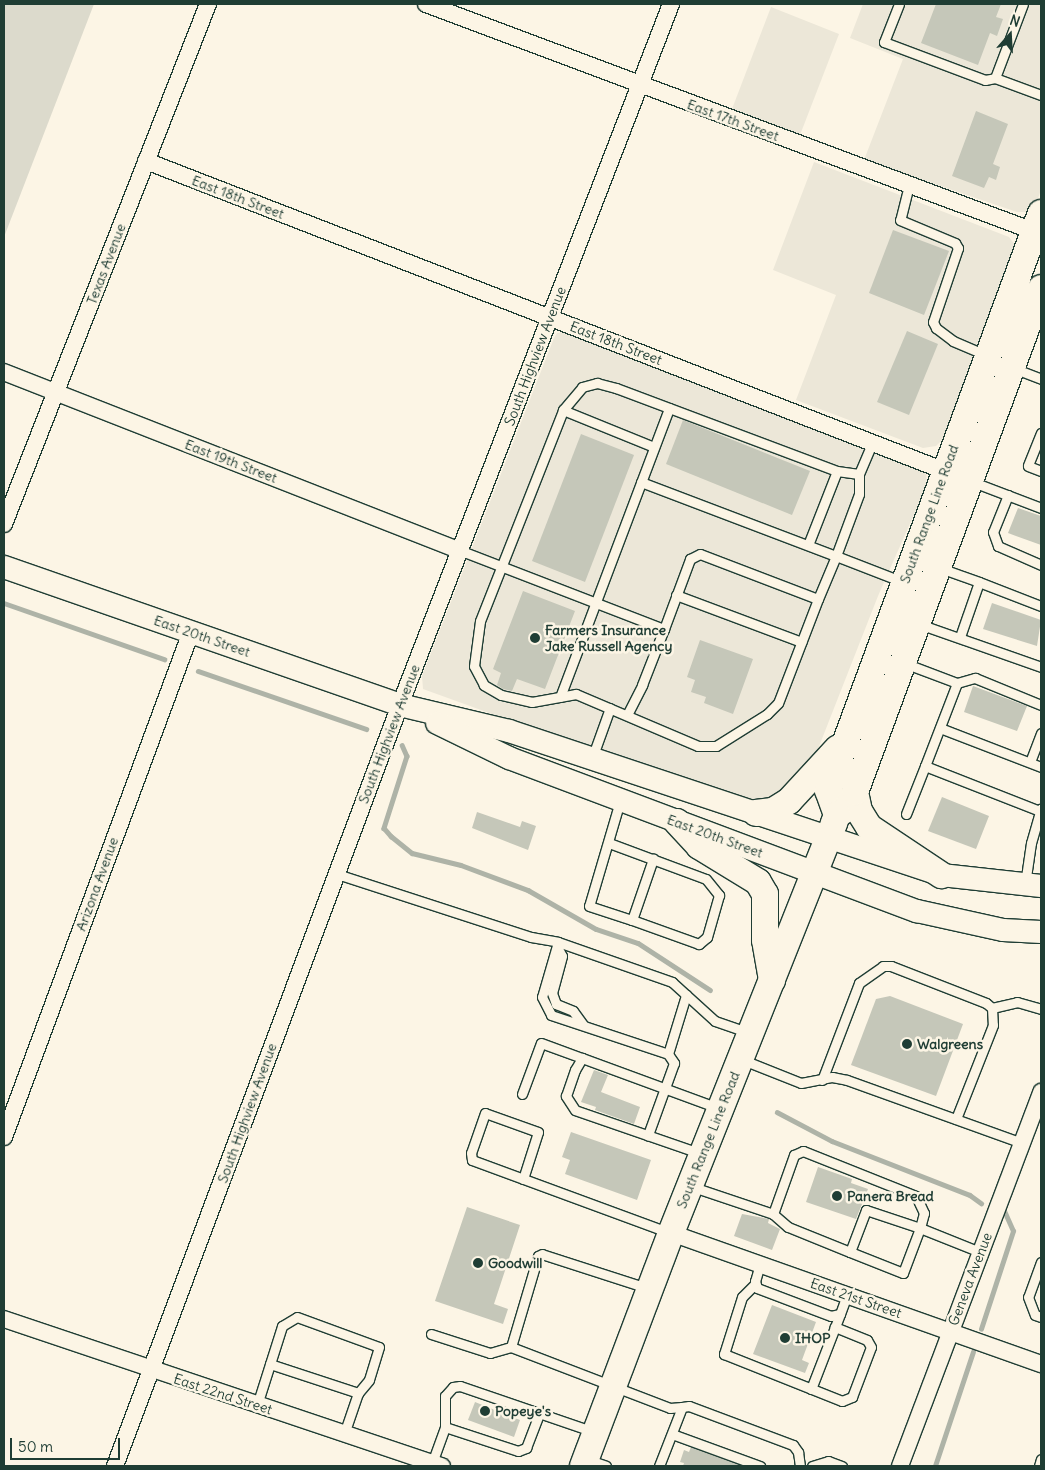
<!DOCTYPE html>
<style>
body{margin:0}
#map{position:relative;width:1045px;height:1470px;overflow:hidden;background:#fcf5e5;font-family:Delius,sans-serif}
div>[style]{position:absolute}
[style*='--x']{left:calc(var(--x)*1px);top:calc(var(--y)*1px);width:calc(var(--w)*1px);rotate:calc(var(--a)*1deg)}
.built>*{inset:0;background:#ece7d8}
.green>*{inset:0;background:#dcdacc}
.stream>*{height:4.5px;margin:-2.25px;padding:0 2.25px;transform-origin:2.25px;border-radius:2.25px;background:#aeb3a7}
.building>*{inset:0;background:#c5c7b9}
.roads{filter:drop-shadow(1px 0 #1f3d34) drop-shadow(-1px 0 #1f3d34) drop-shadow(0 1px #1f3d34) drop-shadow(0 -1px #1f3d34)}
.service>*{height:9px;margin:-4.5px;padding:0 4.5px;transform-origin:4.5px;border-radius:4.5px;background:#fcf5e5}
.minor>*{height:16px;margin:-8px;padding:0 8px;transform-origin:8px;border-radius:8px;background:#fcf5e5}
.secondary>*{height:22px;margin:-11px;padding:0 11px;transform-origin:11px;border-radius:11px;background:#fcf5e5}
.primary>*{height:26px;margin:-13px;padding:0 13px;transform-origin:13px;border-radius:13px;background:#fcf5e5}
.dots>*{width:14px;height:14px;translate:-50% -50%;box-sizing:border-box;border:2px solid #fcf5e5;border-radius:50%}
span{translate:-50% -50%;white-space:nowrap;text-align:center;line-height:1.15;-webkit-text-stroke:5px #fcf5e5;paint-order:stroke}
.street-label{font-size:14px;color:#1f3d34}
.poi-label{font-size:14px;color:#1f3d34;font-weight:700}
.left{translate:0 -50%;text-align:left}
.frame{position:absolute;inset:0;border:5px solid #1f3d34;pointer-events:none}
.north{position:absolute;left:985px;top:10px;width:50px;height:50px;-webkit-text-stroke:4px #fcf5e5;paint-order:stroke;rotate:19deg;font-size:14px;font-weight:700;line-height:20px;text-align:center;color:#1f3d34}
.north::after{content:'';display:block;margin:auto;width:18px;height:22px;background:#1f3d34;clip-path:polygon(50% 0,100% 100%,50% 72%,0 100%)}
.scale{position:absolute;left:10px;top:1438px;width:110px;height:22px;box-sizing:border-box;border:2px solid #1f3d34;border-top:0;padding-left:6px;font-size:15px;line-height:18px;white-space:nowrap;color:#1f3d34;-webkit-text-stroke:4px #fcf5e5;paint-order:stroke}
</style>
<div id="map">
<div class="built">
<i style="clip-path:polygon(863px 4px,1041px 4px,1041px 190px,1036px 204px,1028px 212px,1017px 212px,864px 160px,903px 59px,850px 38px)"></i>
<i style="clip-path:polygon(771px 7px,839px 34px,800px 135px,732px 109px)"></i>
<i style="clip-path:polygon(814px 162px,1009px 237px,1018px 249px,945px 437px,936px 446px,923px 448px,796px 400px,836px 295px,773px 270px)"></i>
<i style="clip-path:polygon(568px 332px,926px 473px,927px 485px,878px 596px,818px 749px,791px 793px,764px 805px,625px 762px,423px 689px,422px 676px,554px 338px,557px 333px)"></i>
</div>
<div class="green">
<i style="clip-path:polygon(4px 4px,94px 4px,4px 237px)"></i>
</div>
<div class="stream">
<i style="--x:4;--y:603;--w:170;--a:19.3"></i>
<i style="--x:198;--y:671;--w:178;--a:19"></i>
<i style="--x:402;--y:745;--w:12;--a:66"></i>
<i style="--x:407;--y:756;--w:76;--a:107.7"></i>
<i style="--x:384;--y:828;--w:11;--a:49"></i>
<i style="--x:391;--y:836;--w:27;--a:39"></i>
<i style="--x:412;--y:853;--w:50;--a:13.8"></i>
<i style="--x:461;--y:865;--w:72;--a:20.5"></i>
<i style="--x:528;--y:890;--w:78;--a:29.8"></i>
<i style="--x:596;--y:929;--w:44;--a:18.4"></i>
<i style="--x:638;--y:943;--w:86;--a:33.1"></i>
<i style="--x:777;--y:1112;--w:62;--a:27.8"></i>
<i style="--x:832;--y:1141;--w:148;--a:21.4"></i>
<i style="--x:970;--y:1195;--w:14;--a:36"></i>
<i style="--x:981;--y:1329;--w:103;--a:-71.9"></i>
<i style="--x:1013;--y:1231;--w:20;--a:-114"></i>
<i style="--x:935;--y:1466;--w:120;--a:-71.6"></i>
</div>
<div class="building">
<i style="clip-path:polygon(936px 4px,1001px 4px,996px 17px,1003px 19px,997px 36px,990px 33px,978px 65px,921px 43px)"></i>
<i style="clip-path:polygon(976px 111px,1008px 124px,993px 164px,1000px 167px,996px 180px,989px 177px,984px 188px,952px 176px)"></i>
<i style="clip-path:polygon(893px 230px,949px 251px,924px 315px,869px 293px)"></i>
<i style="clip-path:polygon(907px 331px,938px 344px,909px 415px,877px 402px)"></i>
<i style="clip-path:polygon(683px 420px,810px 471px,792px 515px,666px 464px)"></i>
<i style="clip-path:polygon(581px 434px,634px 455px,585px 582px,532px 561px)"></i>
<i style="clip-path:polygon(1018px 508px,1041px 516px,1041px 545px,1008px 533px)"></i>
<i style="clip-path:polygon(523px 591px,575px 611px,545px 689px,517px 679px,512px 691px,503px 689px,497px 685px,501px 673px,493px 669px)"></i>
<i style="clip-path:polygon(992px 603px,1041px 620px,1037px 646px,983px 629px)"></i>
<i style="clip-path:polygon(700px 640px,753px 659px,733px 714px,704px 703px,706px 697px,691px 692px,695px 680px,687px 677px)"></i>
<i style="clip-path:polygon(973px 686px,1027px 706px,1017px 731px,964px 712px)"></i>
<i style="clip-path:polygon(942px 797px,989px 816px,976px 849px,928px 831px)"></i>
<i style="clip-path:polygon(477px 812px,520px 827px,522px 821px,536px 826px,528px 850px,472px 828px)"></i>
<i style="clip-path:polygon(890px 996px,963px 1024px,936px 1096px,851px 1065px,876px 999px)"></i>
<i style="clip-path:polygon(594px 1070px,608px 1075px,601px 1092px,640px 1107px,634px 1124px,595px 1110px,596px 1107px,581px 1102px)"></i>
<i style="clip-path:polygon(571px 1132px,651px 1160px,637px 1200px,565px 1174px,570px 1160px,562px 1157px)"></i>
<i style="clip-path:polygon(818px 1167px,852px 1179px,851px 1183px,868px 1189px,856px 1219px,806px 1202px)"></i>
<i style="clip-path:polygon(467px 1207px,520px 1225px,494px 1304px,508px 1309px,503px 1324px,435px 1301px)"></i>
<i style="clip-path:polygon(742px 1214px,769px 1219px,768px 1223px,780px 1229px,772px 1250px,734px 1236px)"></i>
<i style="clip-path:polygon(772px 1305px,816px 1322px,802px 1360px,809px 1363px,805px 1373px,753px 1354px)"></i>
<i style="clip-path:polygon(475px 1402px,520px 1420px,514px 1437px,468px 1420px)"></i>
<i style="clip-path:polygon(691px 1447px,742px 1466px,683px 1466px,684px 1463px,680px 1462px,684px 1450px,689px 1452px)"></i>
</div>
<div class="roads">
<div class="service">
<i style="--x:899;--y:4;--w:41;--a:111.5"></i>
<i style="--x:884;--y:42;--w:108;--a:20.6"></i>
<i style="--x:985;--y:80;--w:10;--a:-11"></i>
<i style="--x:995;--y:78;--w:49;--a:20.3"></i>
<i style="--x:995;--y:78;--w:79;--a:-69.3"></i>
<i style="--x:909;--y:185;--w:36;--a:104"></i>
<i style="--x:900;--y:220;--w:60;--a:22.7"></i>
<i style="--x:955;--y:243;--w:6;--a:59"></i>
<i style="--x:958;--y:248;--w:78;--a:108.7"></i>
<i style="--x:933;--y:322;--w:7;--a:63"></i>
<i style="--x:936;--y:328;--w:21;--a:37"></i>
<i style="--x:953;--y:341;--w:36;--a:23"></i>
<i style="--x:1013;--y:368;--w:30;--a:21"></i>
<i style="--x:563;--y:410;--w:98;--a:22.1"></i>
<i style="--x:1041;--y:433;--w:35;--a:112"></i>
<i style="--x:1028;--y:466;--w:14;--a:21"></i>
<i style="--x:641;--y:482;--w:209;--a:20.8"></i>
<i style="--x:836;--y:556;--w:66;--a:-69.6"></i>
<i style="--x:859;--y:494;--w:20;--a:-90"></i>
<i style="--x:859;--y:474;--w:34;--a:-67"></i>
<i style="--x:973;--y:482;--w:73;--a:20.9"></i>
<i style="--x:1008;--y:495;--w:40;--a:112"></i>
<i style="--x:993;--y:532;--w:15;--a:70"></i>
<i style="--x:998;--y:546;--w:47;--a:23.8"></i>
<i style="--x:808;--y:545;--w:79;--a:-68.6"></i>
<i style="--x:459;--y:550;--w:220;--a:21.1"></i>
<i style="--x:664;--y:629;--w:75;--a:-69.6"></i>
<i style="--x:690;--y:559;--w:11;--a:-27"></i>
<i style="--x:700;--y:554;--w:126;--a:20.9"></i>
<i style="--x:818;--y:599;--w:47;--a:-67.3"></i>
<i style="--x:836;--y:556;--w:72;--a:21.2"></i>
<i style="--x:940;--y:568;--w:41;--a:19.7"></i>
<i style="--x:979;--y:582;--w:58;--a:109.1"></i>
<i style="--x:979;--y:582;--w:66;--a:21.2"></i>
<i style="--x:676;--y:595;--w:134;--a:20.5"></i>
<i style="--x:818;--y:599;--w:111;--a:111"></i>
<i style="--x:778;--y:703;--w:16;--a:135"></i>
<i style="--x:767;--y:714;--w:60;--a:147.9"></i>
<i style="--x:716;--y:746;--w:18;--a:180"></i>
<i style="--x:698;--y:746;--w:133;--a:-156.9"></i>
<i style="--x:576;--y:694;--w:45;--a:169.7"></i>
<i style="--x:532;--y:702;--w:32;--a:-167"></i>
<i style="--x:501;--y:695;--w:20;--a:-150"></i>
<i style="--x:484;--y:685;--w:21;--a:-118"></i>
<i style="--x:474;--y:666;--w:45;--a:-82.4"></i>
<i style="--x:480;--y:621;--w:227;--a:-68.5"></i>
<i style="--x:563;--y:410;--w:30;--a:-50"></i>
<i style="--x:582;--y:387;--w:16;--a:-15"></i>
<i style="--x:597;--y:383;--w:20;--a:15"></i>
<i style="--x:616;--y:388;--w:236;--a:20.6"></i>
<i style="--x:837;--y:471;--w:22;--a:8"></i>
<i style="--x:919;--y:624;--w:129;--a:19.4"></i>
<i style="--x:904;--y:663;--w:57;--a:20.7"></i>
<i style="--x:957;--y:683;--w:89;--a:111.1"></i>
<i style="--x:957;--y:683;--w:19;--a:-16"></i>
<i style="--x:975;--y:678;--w:71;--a:22.2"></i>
<i style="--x:560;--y:697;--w:309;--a:-69.3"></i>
<i style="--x:627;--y:715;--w:34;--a:-63"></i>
<i style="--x:642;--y:685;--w:60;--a:-68.6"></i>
<i style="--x:940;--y:728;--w:108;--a:21.1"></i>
<i style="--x:592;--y:758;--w:53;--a:-70.2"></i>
<i style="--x:1030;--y:762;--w:31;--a:-69"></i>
<i style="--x:620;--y:801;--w:109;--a:106.4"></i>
<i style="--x:589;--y:906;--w:45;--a:18"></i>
<i style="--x:632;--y:920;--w:65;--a:-71"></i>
<i style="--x:906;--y:814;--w:52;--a:-68.4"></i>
<i style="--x:925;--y:766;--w:123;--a:21.4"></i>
<i style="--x:609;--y:843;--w:103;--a:20.4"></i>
<i style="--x:706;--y:879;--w:21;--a:51"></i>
<i style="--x:719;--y:895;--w:44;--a:105.9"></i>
<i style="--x:707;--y:937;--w:11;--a:139"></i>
<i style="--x:699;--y:944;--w:71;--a:-160.3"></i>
<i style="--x:337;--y:874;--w:204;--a:18"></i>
<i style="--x:531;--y:937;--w:27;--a:10"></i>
<i style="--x:558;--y:942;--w:121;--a:19.3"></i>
<i style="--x:672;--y:982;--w:58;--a:42.2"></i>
<i style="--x:715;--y:1021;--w:36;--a:19"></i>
<i style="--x:1025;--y:884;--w:41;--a:-81.7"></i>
<i style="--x:1031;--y:843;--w:36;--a:-74"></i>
<i style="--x:558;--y:942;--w:57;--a:106.2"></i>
<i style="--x:542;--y:997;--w:20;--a:63"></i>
<i style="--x:551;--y:1015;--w:123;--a:18.4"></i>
<i style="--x:668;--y:1054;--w:11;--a:56"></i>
<i style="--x:674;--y:1063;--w:77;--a:109.9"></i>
<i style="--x:557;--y:947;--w:10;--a:61"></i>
<i style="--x:562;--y:956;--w:38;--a:105"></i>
<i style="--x:552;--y:993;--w:12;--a:70"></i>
<i style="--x:556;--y:1004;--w:18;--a:22"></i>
<i style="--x:573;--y:1011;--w:17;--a:54"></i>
<i style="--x:992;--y:1008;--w:26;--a:-13"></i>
<i style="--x:1017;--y:1002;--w:25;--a:16"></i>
<i style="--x:668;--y:1054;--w:62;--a:-73"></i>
<i style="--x:743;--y:1060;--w:62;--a:21.6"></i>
<i style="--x:801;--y:1083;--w:32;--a:-11"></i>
<i style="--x:832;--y:1077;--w:15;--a:11"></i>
<i style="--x:847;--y:1080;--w:186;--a:19.8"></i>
<i style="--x:822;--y:1080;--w:104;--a:-69.1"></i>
<i style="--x:859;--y:983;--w:29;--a:-35"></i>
<i style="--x:883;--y:966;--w:8;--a:0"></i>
<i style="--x:891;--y:966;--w:102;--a:21.3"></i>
<i style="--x:986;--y:1003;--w:8;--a:40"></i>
<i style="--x:992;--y:1008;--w:17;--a:87"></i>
<i style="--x:993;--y:1025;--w:101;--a:111.5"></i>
<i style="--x:522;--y:1094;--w:54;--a:-69.6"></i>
<i style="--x:541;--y:1043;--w:44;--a:20.1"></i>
<i style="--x:702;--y:1154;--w:134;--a:-160.9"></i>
<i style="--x:575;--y:1110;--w:17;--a:-123"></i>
<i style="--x:566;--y:1096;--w:28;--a:-71"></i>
<i style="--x:575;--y:1070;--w:14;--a:-60"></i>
<i style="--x:582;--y:1058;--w:145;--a:20.2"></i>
<i style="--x:523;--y:1179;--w:49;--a:-72.3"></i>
<i style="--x:538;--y:1132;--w:56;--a:-160.3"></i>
<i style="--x:485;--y:1113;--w:42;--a:109.3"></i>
<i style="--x:471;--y:1153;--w:7;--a:82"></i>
<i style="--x:472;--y:1160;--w:209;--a:20.2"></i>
<i style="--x:693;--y:1187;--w:84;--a:18.6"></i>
<i style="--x:850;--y:1252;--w:67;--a:-158"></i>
<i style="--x:788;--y:1227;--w:20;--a:-139"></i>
<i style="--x:773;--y:1214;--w:63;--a:-70.4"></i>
<i style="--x:794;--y:1155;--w:10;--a:-24"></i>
<i style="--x:803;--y:1151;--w:122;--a:21.7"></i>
<i style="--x:916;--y:1196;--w:19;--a:65"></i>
<i style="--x:924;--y:1213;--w:16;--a:105"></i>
<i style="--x:920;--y:1228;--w:48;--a:110.7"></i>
<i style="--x:903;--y:1273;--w:57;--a:-158.4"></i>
<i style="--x:850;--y:1252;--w:45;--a:-69.1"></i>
<i style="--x:866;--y:1210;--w:57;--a:18.4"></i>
<i style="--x:920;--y:1228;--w:65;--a:21.8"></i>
<i style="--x:1041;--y:1262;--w:37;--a:110"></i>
<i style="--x:1028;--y:1297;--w:19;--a:69"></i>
<i style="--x:1035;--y:1315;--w:6;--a:18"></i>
<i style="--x:760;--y:1264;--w:18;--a:106"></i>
<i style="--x:755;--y:1281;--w:7;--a:74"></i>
<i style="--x:757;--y:1288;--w:79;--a:20.7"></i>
<i style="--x:831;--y:1316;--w:9;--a:-13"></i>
<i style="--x:840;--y:1314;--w:20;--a:-70"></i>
<i style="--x:755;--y:1284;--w:18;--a:135"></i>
<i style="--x:742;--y:1297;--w:60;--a:107.5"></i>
<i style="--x:724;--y:1354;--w:127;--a:21.7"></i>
<i style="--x:842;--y:1401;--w:11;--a:-22"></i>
<i style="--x:852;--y:1397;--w:53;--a:-69.2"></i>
<i style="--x:871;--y:1347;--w:8;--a:-120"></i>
<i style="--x:867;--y:1340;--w:35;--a:-158"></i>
<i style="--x:835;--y:1327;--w:14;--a:-69"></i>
<i style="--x:647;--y:1288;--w:110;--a:-162.1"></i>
<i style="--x:542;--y:1254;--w:4;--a:153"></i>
<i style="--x:538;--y:1256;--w:95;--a:106.5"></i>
<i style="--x:511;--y:1347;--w:170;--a:21"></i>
<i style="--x:670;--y:1408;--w:12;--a:-5"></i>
<i style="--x:431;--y:1334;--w:62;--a:17.9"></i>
<i style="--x:490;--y:1353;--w:22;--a:-16"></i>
<i style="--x:270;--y:1364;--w:93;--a:18.2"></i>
<i style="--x:811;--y:1389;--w:66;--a:-68.8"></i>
<i style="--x:257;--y:1405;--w:83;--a:-72.4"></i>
<i style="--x:282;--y:1326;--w:17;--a:-31"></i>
<i style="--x:297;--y:1317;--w:87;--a:20.1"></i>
<i style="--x:379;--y:1347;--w:34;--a:107"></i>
<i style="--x:369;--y:1380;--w:17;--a:130"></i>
<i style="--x:358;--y:1393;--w:43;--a:108.9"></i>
<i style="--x:445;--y:1427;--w:77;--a:18.2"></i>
<i style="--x:518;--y:1451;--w:9;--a:-21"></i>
<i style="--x:526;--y:1448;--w:36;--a:-69"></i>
<i style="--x:672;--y:1434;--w:94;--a:20"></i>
<i style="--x:589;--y:1460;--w:18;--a:19"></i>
<i style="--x:432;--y:1463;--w:38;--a:-70"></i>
<i style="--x:445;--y:1427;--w:31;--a:-90"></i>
<i style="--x:445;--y:1396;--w:12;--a:-48"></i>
<i style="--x:453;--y:1387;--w:7;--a:-8"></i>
<i style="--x:460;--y:1386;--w:142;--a:18.9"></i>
<i style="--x:659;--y:1466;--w:63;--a:-68.7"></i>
<i style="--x:682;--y:1407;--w:7;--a:-8"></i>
<i style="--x:689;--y:1406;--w:111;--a:20.6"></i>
<i style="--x:793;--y:1445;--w:9;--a:54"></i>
<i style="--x:798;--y:1452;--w:14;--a:82"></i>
<i style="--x:812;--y:1466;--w:17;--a:-17"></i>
<i style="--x:828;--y:1461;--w:15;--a:20"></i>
<i style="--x:1039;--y:1466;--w:7;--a:-74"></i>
</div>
<div class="minor">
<i style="--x:426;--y:4;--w:657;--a:20.5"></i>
<i style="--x:146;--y:161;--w:857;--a:21.21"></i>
<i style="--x:4;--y:372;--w:489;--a:21.4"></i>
<i style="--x:4;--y:524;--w:559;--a:-68.58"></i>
<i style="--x:4;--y:1137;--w:539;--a:-69.68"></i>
<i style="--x:671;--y:1233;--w:393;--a:19.5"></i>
<i style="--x:4;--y:1319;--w:462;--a:18.6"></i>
<i style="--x:115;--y:1466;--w:813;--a:-69.47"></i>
<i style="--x:400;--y:705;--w:752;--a:-68.86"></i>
<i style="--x:900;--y:1466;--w:400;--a:-69.3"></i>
</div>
<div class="secondary">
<i style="--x:4;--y:567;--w:419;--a:19.2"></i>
<i style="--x:400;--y:705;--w:112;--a:13.4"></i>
<i style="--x:509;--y:731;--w:455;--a:18.4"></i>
<i style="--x:941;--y:875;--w:101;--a:6.3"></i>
<i style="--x:437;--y:723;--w:80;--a:25.9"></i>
<i style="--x:509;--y:758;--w:436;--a:20.6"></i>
<i style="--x:917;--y:911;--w:88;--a:12.5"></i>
<i style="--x:1003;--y:930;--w:38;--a:3"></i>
</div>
<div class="primary">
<i style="--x:855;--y:792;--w:19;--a:78"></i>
<i style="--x:859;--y:811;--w:19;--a:58"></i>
<i style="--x:869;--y:827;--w:87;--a:33.7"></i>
<i style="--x:756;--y:813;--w:17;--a:-7"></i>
<i style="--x:773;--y:811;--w:19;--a:-32"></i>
<i style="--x:789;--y:801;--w:72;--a:-47.2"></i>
<i style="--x:837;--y:815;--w:14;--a:-34"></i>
<i style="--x:849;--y:807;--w:16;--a:-68"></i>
<i style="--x:855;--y:792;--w:537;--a:-69.74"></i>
<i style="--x:677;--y:822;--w:33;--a:47"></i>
<i style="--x:699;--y:846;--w:69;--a:31.4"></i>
<i style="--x:758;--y:882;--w:14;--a:60"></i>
<i style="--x:765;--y:894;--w:46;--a:90"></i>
<i style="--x:765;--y:940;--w:41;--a:80.1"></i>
<i style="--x:583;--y:1466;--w:249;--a:-69.3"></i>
<i style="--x:671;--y:1233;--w:441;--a:-68.3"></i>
<i style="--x:834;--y:823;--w:9;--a:-69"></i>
<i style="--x:837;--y:815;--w:27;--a:-110"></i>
<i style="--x:828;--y:790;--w:615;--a:-69.74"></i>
</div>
</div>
<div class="dots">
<i style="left:535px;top:638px;background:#1f3d34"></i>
<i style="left:907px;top:1044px;background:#1f3d34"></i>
<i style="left:837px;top:1196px;background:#1f3d34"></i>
<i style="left:478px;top:1263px;background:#1f3d34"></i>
<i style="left:785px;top:1338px;background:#1f3d34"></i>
<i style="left:485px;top:1411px;background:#1f3d34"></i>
</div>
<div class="street-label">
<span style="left:733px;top:120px;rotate:20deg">East 17th Street</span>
<span style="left:238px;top:197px;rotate:21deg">East 18th Street</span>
<span style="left:106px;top:264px;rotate:-69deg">Texas Avenue</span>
<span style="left:616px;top:343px;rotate:21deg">East 18th Street</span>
<span style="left:535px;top:356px;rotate:-69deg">South Highview Avenue</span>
<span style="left:231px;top:461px;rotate:21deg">East 19th Street</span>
<span style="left:929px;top:514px;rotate:-70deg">South Range Line Road</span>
<span style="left:202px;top:636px;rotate:19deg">East 20th Street</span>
<span style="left:389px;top:734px;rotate:-69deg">South Highview Avenue</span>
<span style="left:715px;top:836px;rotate:20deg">East 20th Street</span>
<span style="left:97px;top:884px;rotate:-70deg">Arizona Avenue</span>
<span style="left:247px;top:1113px;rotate:-70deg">South Highview Avenue</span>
<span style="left:708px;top:1140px;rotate:-68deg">South Range Line Road</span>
<span style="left:970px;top:1279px;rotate:-69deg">Geneva Avenue</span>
<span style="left:856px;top:1298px;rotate:19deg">East 21st Street</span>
<span style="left:223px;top:1394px;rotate:18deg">East 22nd Street</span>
</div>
<div class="poi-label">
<span class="left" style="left:545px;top:638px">Farmers Insurance<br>Jake Russell Agency</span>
<span class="left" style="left:917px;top:1044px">Walgreens</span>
<span class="left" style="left:847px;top:1196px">Panera Bread</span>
<span class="left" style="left:488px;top:1263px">Goodwill</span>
<span class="left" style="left:795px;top:1338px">IHOP</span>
<span class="left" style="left:495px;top:1411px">Popeye's</span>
</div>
<div class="frame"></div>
<div class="north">N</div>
<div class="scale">50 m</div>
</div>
